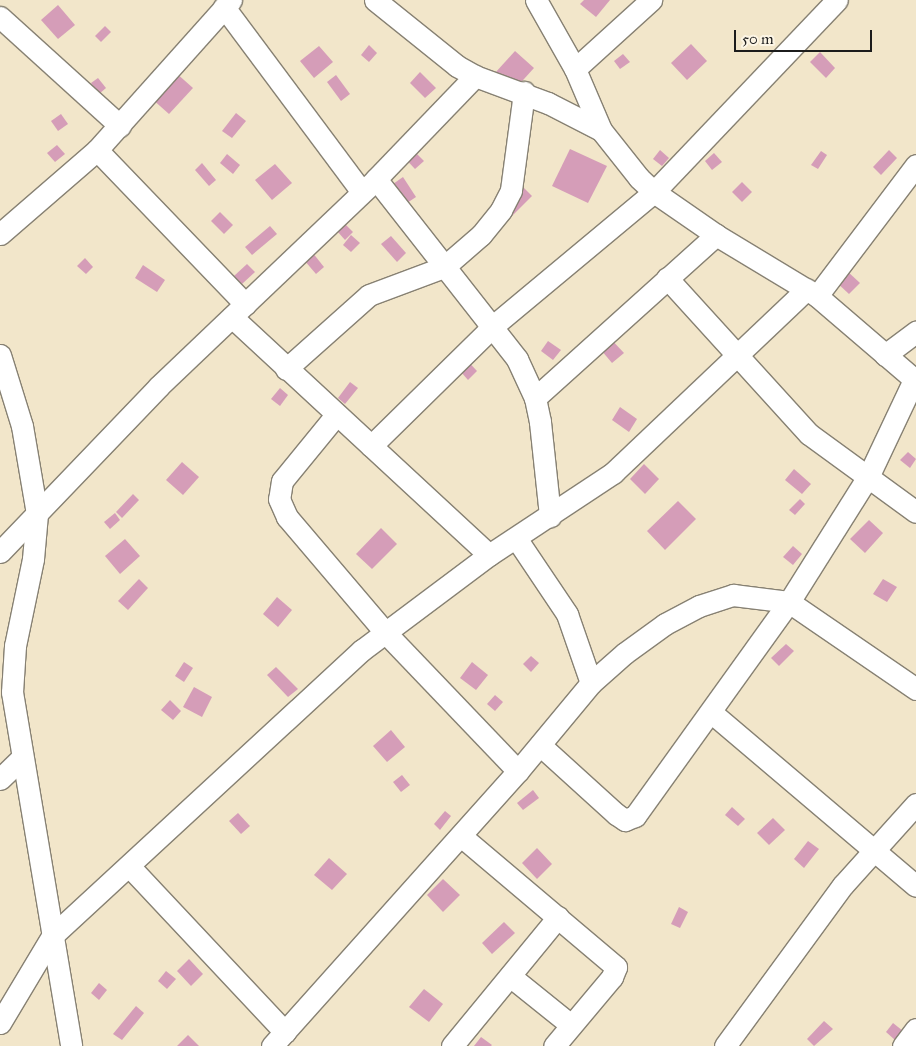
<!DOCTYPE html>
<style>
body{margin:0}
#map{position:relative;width:916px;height:1046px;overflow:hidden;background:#f2e6ca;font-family:"IM FELL Great Primer",serif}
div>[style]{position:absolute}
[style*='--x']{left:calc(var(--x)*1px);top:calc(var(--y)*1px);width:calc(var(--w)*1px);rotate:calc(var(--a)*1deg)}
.building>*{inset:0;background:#d59db8}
.roads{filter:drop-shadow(1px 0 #878173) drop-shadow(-1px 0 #878173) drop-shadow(0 1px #878173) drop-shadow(0 -1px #878173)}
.minor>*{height:21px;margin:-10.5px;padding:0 10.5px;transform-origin:10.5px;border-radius:10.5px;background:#fff}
span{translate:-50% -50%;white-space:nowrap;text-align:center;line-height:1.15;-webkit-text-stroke:4px #fcf5e5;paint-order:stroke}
.scale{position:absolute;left:734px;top:30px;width:138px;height:22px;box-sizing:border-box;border:2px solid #1c1c1c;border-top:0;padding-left:6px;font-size:15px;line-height:18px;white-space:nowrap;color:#1c1c1c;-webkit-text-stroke:4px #fcf5e5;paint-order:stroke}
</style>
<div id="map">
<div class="building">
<i style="clip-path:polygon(584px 0,610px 0,596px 17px,580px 4px)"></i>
<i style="clip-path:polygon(58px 5px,75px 25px,58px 39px,41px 20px)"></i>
<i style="clip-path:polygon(105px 26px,111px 32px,101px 42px,95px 36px)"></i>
<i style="clip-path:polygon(691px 44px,707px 61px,687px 80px,671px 63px)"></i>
<i style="clip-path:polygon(369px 45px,377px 53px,369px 62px,361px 55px)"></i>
<i style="clip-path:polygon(319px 46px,333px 62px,314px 78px,300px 61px)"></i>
<i style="clip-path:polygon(515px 51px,534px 68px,514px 90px,495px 73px)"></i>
<i style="clip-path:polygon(820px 52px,835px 68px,826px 78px,810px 62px)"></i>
<i style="clip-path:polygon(623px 54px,630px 62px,620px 69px,614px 61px)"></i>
<i style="clip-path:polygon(175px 72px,193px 88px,169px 114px,151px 98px)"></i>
<i style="clip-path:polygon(420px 72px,436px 88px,425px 98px,410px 83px)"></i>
<i style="clip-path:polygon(336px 75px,350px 94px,341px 101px,327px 82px)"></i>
<i style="clip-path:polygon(98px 78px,106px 88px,99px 94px,91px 83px)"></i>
<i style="clip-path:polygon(236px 113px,246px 121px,232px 138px,222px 131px)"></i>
<i style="clip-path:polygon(61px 114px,68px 124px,58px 131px,51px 121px)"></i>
<i style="clip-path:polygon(57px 145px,65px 154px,55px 162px,47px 153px)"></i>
<i style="clip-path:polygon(409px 146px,424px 161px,415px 169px,401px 154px)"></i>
<i style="clip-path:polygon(570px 149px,607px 166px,588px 203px,552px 186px)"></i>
<i style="clip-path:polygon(660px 150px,669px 158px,662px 166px,653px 159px)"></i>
<i style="clip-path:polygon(889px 150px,897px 158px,881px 175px,873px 167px)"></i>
<i style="clip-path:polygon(821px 151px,827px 155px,818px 169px,811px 165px)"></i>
<i style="clip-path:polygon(714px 153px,722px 162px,712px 170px,705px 161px)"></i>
<i style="clip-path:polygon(227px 154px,240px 165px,233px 174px,220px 163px)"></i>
<i style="clip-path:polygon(202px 163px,216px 180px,209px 186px,195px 170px)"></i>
<i style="clip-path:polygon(275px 164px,292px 183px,272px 200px,255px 180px)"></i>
<i style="clip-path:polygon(403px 177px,416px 197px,407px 203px,393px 184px)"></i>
<i style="clip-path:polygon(742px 182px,752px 192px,742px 202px,732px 192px)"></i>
<i style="clip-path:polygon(521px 185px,532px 196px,504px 224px,493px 213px)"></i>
<i style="clip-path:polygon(220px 212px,233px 225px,224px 234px,211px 221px)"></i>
<i style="clip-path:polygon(345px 224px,353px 232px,345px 240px,337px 231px)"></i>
<i style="clip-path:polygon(270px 226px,277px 234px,252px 255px,245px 247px)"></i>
<i style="clip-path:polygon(351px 235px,360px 243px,351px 252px,343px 245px)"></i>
<i style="clip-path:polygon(391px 236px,406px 253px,397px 262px,381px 244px)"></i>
<i style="clip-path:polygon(312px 252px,324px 267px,316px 274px,304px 260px)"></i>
<i style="clip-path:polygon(85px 258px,93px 267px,86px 274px,77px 266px)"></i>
<i style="clip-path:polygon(247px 264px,255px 272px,242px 284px,234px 276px)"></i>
<i style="clip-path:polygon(143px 265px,165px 280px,157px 292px,135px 278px)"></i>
<i style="clip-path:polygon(846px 270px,860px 283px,849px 294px,835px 281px)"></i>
<i style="clip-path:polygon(607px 335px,624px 353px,612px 363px,596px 344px)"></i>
<i style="clip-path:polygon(548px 341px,561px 350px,553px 360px,541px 351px)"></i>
<i style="clip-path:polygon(462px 355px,477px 371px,468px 380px,461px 372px)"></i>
<i style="clip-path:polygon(350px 382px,358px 388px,345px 404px,338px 398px)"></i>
<i style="clip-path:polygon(280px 388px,288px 395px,280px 406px,271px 399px)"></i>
<i style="clip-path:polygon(620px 407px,637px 419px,629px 432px,612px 420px)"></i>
<i style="clip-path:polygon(908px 452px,916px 459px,910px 468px,900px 460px)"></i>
<i style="clip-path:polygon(182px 462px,199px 477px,183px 495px,166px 480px)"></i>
<i style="clip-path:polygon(644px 464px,659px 479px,645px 494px,630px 479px)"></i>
<i style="clip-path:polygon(794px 469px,811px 484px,802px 494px,785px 480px)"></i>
<i style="clip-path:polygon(133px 494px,139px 500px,122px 518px,116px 512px)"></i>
<i style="clip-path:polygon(800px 499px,805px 504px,795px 515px,789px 510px)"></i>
<i style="clip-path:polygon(678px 501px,696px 519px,665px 550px,647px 531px)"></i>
<i style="clip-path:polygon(115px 513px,120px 520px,110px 529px,104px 522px)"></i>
<i style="clip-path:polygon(869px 520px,883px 533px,865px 553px,850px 539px)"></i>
<i style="clip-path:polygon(381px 528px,397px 544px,372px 569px,356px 554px)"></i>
<i style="clip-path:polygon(125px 539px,140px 556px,120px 574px,105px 556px)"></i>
<i style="clip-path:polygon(793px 546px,802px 554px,793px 565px,783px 557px)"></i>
<i style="clip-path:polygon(139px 579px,148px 588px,128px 610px,118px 601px)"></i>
<i style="clip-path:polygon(883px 579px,897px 587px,887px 602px,873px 594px)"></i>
<i style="clip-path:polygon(277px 597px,292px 610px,278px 627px,263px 614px)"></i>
<i style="clip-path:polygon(786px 644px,794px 651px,779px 666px,771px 658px)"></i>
<i style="clip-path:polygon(531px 656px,539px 663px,531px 672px,523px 664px)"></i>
<i style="clip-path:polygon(184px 662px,193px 668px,184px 682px,175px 676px)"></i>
<i style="clip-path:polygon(472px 662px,488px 675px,476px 690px,460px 678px)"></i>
<i style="clip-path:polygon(276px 667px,298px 689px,288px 697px,267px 675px)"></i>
<i style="clip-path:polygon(194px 687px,212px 697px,202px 717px,183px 707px)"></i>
<i style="clip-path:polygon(495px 695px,503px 702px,495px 711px,487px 704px)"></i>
<i style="clip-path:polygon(170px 700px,181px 711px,173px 720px,161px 710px)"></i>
<i style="clip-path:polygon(391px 730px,405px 747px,387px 762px,373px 746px)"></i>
<i style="clip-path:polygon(402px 775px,410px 785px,401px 792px,393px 782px)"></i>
<i style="clip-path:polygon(533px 790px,539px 798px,523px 810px,517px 803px)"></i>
<i style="clip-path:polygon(732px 807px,745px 819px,738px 826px,725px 815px)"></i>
<i style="clip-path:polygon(445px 811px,451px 816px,440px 830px,434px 824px)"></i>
<i style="clip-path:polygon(238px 813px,250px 826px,241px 834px,229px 821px)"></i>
<i style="clip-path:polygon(773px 818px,785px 830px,769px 845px,757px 833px)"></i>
<i style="clip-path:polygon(808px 841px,819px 849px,804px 868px,794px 859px)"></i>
<i style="clip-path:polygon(537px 848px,552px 864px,537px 879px,522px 863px)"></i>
<i style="clip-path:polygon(329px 858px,347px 874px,332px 890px,314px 875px)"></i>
<i style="clip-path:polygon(443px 879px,460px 895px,443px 912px,427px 895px)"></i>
<i style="clip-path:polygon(679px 907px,688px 912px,680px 928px,671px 924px)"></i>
<i style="clip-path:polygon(504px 922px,515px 933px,492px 954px,482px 943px)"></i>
<i style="clip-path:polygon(189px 959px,203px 974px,191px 986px,177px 971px)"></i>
<i style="clip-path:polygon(166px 971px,176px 979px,167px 989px,158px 981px)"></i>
<i style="clip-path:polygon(99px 983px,107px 990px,99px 1000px,91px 993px)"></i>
<i style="clip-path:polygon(424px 989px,443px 1004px,429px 1022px,409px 1007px)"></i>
<i style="clip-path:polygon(136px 1006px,144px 1013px,122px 1040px,113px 1034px)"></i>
<i style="clip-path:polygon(824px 1021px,833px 1029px,814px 1046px,807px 1039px)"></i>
<i style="clip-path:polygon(893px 1023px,903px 1031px,895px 1040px,886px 1032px)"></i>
<i style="clip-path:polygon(188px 1035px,199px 1046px,177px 1046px)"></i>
<i style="clip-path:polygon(481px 1037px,492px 1045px,491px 1046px,474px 1046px)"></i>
</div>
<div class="roads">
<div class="minor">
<i style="--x:375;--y:0;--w:105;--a:38.8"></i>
<i style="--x:457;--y:66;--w:21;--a:29"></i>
<i style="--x:475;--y:76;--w:78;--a:20.3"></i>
<i style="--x:548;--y:103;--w:59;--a:27"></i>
<i style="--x:536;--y:0;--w:79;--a:60.5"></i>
<i style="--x:575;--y:69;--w:66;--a:66.9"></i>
<i style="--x:601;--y:130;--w:61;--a:51.6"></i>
<i style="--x:639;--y:178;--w:21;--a:43"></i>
<i style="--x:654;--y:192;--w:75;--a:34.7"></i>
<i style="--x:716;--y:235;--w:118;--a:31.1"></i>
<i style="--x:817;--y:296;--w:130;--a:40.6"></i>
<i style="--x:224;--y:7;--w:229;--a:53.3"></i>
<i style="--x:0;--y:17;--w:162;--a:42.2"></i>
<i style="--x:575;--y:69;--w:103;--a:-42.2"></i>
<i style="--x:97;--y:150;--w:214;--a:46.1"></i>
<i style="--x:376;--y:179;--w:229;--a:51.9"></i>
<i style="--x:517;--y:359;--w:43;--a:65.2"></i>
<i style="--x:535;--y:398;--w:25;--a:78"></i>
<i style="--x:540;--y:422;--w:95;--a:83.9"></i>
<i style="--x:0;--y:234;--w:128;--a:-40.9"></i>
<i style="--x:97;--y:150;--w:201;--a:-48.2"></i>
<i style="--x:667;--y:278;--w:211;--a:47.7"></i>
<i style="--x:809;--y:434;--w:132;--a:36.1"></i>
<i style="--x:817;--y:296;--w:164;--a:-52.9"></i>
<i style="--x:232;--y:317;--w:350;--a:42.8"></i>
<i style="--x:0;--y:355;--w:74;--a:72.8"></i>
<i style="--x:22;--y:426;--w:89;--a:80.3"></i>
<i style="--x:37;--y:514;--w:45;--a:95.1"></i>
<i style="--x:33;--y:559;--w:89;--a:101.7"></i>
<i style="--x:15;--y:646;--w:46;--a:93.7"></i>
<i style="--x:12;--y:692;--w:359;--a:80.5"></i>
<i style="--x:885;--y:355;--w:39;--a:-37"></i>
<i style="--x:286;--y:369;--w:111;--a:-41.7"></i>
<i style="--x:369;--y:295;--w:80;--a:-20.5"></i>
<i style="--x:444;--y:267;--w:49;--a:-40.9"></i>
<i style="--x:481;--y:235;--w:32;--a:-51"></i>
<i style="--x:501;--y:210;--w:22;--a:-63"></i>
<i style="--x:511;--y:190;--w:99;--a:-82.4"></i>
<i style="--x:535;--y:398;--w:244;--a:-42"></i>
<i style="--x:336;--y:415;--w:85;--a:129.3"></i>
<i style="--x:282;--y:481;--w:18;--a:99"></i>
<i style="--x:279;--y:499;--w:20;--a:66"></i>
<i style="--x:287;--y:517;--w:150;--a:49.6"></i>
<i style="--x:384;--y:631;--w:194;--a:46.3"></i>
<i style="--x:371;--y:446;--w:171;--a:-44.5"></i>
<i style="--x:493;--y:326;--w:209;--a:-39.8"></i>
<i style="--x:654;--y:192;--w:265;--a:-46.4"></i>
<i style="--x:516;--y:538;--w:92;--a:56.1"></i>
<i style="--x:567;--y:614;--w:73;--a:70.8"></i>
<i style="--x:0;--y:552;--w:230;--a:-46.2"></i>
<i style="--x:159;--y:386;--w:300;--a:-43.6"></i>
<i style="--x:376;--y:179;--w:143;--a:-46.1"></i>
<i style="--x:712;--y:713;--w:267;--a:40.3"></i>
<i style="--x:540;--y:745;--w:103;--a:42.2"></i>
<i style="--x:616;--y:814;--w:11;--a:34"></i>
<i style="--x:625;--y:820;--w:11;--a:-22"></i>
<i style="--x:635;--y:816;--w:264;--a:-54.3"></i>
<i style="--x:789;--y:602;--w:150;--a:-57.8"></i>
<i style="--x:869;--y:475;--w:105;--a:-64.7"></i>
<i style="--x:0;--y:779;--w:30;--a:-44"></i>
<i style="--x:461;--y:836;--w:203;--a:40.2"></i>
<i style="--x:616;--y:967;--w:11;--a:112"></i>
<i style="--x:612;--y:977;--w:90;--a:130"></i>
<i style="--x:129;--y:866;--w:228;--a:46.8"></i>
<i style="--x:510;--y:976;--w:78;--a:38.8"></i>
<i style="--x:0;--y:1023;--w:101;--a:-59.1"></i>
<i style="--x:52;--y:936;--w:422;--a:-42.7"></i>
<i style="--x:362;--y:650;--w:159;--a:-36.8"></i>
<i style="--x:489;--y:555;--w:149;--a:-33.5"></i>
<i style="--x:613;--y:473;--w:267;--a:-43.5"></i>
<i style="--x:272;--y:1046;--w:369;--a:-48.2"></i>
<i style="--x:518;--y:771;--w:114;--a:-50.3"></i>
<i style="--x:591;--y:683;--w:45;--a:-41.4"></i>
<i style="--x:625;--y:653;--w:49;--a:-35.9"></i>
<i style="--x:665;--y:624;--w:38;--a:-28"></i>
<i style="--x:699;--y:606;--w:36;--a:-18"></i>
<i style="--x:733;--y:595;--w:56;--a:7.1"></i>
<i style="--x:789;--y:602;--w:154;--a:34.4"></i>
<i style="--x:452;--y:1046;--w:167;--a:-50.6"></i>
<i style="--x:725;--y:1046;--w:200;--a:-53.8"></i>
<i style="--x:843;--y:885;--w:109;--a:-48"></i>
<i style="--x:903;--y:1046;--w:21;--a:-53"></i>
</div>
</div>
<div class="scale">50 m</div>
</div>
